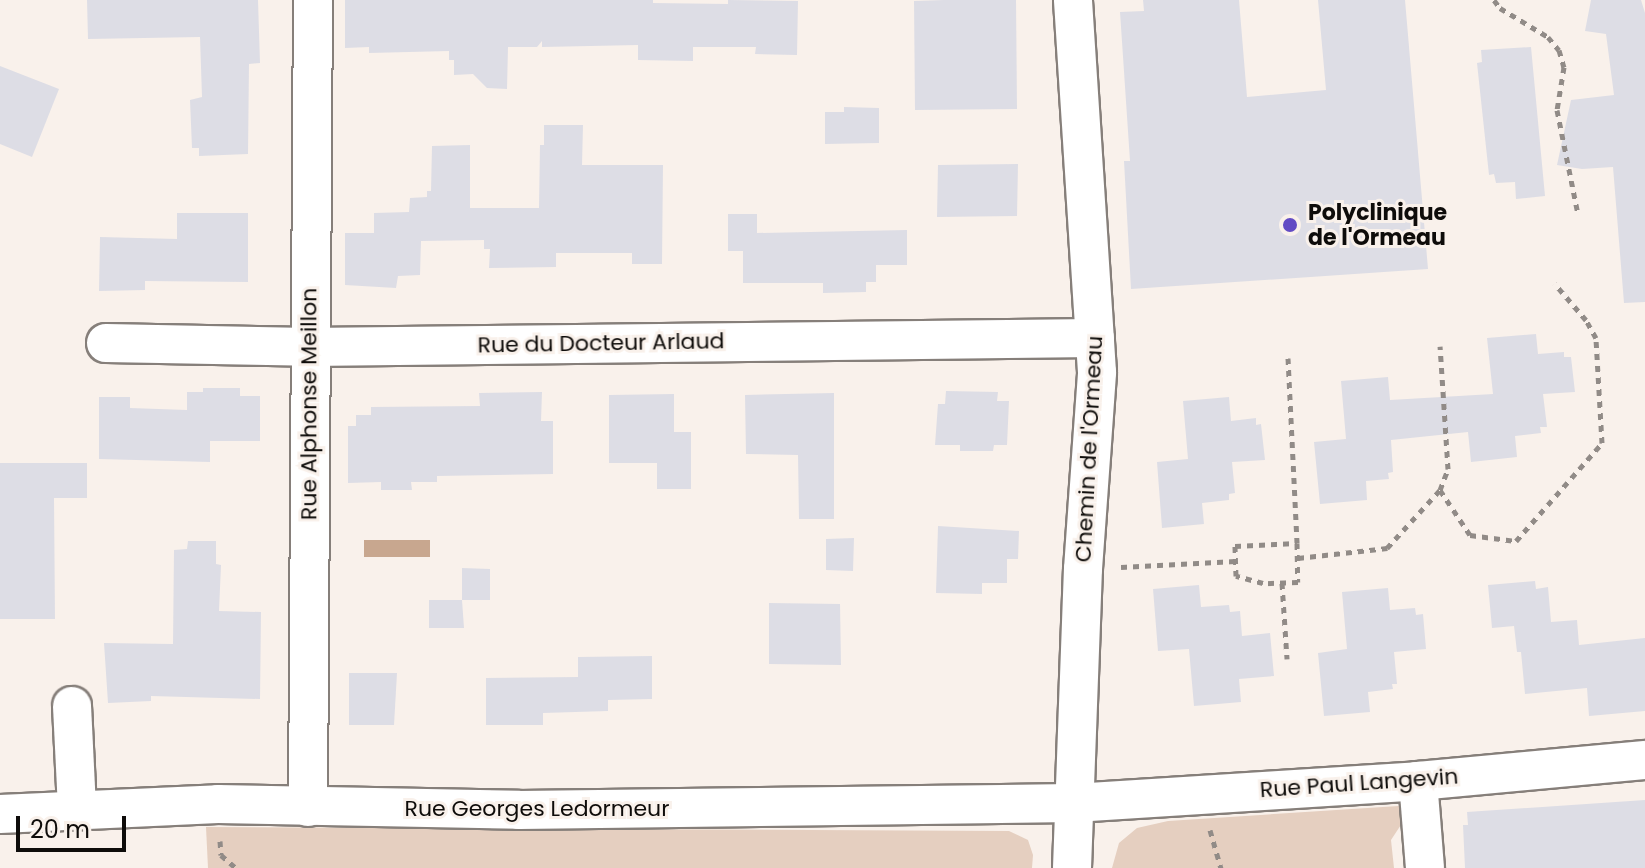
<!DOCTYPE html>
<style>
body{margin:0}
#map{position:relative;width:1645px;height:868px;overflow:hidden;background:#f9f1eb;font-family:Poppins,sans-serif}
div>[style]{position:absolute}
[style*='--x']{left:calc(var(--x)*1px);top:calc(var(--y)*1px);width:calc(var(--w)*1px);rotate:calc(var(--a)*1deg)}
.green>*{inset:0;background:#e5cfc0}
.water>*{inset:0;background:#c8a78f}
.building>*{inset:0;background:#dddde5}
.path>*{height:5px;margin-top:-2.5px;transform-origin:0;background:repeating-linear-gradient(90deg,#918b87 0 6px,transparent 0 12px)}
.roads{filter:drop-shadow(2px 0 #867f7a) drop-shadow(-2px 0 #867f7a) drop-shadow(0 2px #867f7a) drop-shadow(0 -2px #867f7a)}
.minor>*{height:38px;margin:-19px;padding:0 19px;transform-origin:19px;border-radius:19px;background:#fff}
.dots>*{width:22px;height:22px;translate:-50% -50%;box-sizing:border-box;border:4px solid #f9f1eb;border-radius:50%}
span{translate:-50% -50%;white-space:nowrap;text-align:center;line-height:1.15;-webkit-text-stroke:6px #f9f1eb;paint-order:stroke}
.poi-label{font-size:22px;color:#0e0c0a;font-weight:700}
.left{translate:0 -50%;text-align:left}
.street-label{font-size:22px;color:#0e0c0a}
.scale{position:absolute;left:16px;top:816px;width:110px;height:36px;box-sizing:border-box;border:4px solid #0e0c0a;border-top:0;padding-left:10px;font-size:24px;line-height:28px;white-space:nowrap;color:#0e0c0a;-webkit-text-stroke:6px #f9f1eb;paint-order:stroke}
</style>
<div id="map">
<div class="green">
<i style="clip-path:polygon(1414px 805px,1391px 840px,1394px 868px,1112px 868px,1119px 843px,1137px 828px,1168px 821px)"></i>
<i style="clip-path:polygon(206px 827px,1009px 831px,1028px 840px,1033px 855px,1032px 868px,208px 868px)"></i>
</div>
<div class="water">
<i style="clip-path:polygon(430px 540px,430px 557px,364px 557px,364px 540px)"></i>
</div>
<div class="building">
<i style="clip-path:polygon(87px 0,258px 0,260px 63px,249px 64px,248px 154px,199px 156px,199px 148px,192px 148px,190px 100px,202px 97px,200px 37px,88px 39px)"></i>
<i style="clip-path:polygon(345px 0,653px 0,653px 3px,728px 4px,728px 0,798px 1px,797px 55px,755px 54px,756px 47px,693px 47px,693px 61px,638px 60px,638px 45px,542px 47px,542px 41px,537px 47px,508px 47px,507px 89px,487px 88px,473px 74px,454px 75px,454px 60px,449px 60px,449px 51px,369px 53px,369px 47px,345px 48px)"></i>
<i style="clip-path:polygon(944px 0,1016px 0,1017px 109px,915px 110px,914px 1px)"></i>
<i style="clip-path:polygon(1143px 0,1239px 0,1247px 97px,1326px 90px,1318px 0,1405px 0,1428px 269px,1131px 289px,1124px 161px,1130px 161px,1120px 12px,1144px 11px)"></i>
<i style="clip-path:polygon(1591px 0,1641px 0,1645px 13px,1645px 302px,1624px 303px,1613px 167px,1582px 169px,1557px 165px,1571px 100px,1614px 95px,1606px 34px,1585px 31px)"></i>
<i style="clip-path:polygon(1531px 47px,1545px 196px,1516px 199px,1515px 182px,1496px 183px,1494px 174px,1489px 175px,1477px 63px,1482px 62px,1481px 50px)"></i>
<i style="clip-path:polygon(0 66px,59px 89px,32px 157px,0 144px)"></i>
<i style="clip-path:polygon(844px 107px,879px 108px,879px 143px,825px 144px,825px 112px,844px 112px)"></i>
<i style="clip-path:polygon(544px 125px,583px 125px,582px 165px,663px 165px,662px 264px,632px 264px,632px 253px,556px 253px,556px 267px,489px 268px,490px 249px,484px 249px,484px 240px,421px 241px,420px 275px,398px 276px,396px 288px,345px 285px,345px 233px,374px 233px,374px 213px,409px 212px,410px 198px,427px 197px,427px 191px,431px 191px,432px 146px,470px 145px,470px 208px,539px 208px,540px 145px,544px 145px)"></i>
<i style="clip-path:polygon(1018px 164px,1017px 216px,937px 217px,938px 165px)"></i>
<i style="clip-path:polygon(177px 213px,248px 213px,248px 282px,145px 281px,145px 290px,99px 291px,100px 237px,177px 239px)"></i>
<i style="clip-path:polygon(728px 214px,757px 214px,757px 233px,907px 230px,907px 265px,876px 265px,876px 282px,866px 282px,866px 292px,823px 293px,823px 283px,743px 283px,743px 251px,728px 251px)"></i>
<i style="clip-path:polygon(1536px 334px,1538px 354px,1564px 352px,1564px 357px,1571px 357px,1575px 392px,1543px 394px,1547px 427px,1540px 427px,1541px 433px,1515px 436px,1517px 457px,1471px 462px,1468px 432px,1391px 440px,1393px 472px,1388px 473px,1389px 479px,1366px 481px,1367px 500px,1320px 504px,1314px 442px,1346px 439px,1341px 381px,1388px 377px,1390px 400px,1493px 394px,1487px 338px)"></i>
<i style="clip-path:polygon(203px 388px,240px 388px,240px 396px,260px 396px,260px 441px,210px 441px,210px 462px,99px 459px,99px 397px,130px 397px,130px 408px,187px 410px,187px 392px,203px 392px)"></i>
<i style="clip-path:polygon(946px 391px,998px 392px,997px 401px,1009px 401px,1007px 445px,994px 445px,993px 451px,960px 451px,960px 445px,935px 445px,938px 404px,945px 404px)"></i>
<i style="clip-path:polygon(542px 392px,541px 421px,553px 421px,553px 474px,437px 476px,437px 482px,411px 482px,412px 490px,381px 490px,381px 482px,348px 483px,348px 426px,356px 426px,356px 415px,371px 415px,371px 407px,480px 406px,479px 393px)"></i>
<i style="clip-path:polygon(834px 393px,834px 519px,799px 519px,798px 455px,746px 454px,745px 395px)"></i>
<i style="clip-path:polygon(674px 394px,674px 432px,691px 432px,691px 489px,657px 489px,657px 463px,609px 463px,609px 395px)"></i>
<i style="clip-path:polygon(1229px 397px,1231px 421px,1256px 418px,1256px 425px,1261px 424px,1265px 460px,1232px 462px,1235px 493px,1229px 494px,1229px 500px,1202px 503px,1204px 524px,1162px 528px,1157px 462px,1188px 459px,1183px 401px)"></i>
<i style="clip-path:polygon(0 463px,87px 463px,87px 498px,54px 498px,55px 619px,0 619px)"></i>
<i style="clip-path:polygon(938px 526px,1019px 531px,1018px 559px,1007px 559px,1007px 583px,982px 583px,982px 594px,936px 593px)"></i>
<i style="clip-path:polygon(854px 538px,853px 571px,826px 570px,826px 539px)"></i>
<i style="clip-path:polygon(188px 541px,216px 541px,216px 564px,221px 565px,219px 611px,261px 612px,260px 699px,151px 696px,151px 701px,108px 703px,104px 643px,173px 644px,174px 550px,187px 549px)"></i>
<i style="clip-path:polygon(462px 568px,490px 569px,490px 600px,462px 600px)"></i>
<i style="clip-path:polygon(1535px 581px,1536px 589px,1548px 587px,1551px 622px,1577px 620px,1579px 645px,1645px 638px,1645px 711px,1589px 716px,1587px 688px,1525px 694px,1521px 652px,1517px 652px,1514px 626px,1492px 628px,1488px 585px)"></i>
<i style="clip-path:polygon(1199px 585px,1201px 607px,1229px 605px,1230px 612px,1240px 611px,1242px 636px,1270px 633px,1274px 676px,1239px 679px,1241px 702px,1194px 706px,1189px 649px,1158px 651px,1153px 589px)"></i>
<i style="clip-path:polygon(1388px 588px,1390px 610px,1415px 608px,1416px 615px,1423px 614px,1426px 649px,1394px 652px,1397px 684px,1392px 684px,1393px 689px,1368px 692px,1370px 712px,1324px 716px,1318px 653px,1347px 649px,1342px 592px)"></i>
<i style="clip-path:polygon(429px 600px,462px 600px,464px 628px,429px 628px)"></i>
<i style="clip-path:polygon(769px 603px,840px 604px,841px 665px,769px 664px)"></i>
<i style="clip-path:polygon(652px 656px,652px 699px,608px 700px,608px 711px,543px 713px,543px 725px,486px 725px,486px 678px,578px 677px,578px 657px)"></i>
<i style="clip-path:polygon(349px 673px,397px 673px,394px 725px,349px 725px)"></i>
<i style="clip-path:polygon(1645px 800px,1645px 868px,1465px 868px,1463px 825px,1468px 825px,1467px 812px)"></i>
</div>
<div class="path">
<i style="--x:1494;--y:0;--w:10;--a:53"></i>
<i style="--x:1500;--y:8;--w:56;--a:31.1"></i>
<i style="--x:1548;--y:37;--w:17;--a:50"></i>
<i style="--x:1559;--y:50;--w:18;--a:74"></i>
<i style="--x:1564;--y:67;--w:44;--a:99.2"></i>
<i style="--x:1557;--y:110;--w:106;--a:78.6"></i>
<i style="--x:1288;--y:358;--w:185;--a:87.2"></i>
<i style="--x:1440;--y:490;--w:54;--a:56.3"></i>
<i style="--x:1470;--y:535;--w:46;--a:7.4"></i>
<i style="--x:1516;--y:541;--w:130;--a:-48.7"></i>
<i style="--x:1602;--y:443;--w:105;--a:-93.3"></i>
<i style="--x:1596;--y:338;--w:21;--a:-119"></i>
<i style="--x:1586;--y:320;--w:48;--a:-130.7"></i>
<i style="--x:1297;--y:543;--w:39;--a:89"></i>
<i style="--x:1298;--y:582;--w:35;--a:178"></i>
<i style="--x:1263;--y:583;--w:28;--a:-165"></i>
<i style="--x:1236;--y:576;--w:30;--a:-92"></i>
<i style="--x:1235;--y:546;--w:62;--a:-2.8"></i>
<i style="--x:1298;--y:558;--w:90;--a:-6.4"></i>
<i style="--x:1387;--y:548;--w:79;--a:-47.6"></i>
<i style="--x:1440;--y:490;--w:22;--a:-69"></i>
<i style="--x:1448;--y:469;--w:123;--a:-93.7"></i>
<i style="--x:1121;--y:567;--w:115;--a:-3"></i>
<i style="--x:1282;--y:583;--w:76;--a:86.2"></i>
<i style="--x:1210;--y:830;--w:40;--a:74"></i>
<i style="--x:220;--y:841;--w:14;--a:86"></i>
<i style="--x:221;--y:855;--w:20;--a:41"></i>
</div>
<div class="roads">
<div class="minor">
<i style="--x:106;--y:343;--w:202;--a:1.1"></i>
<i style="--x:308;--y:347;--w:787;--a:-0.66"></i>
<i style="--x:72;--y:706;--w:104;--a:87.2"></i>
<i style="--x:1418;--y:781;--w:87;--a:85.4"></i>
<i style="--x:308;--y:807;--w:807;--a:-89.65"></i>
<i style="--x:0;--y:814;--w:218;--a:-2.6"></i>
<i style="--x:218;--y:804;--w:301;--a:1.1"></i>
<i style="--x:519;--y:810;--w:554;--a:-0.72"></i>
<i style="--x:1073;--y:803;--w:346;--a:-3.6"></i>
<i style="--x:1418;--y:781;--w:228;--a:-5.3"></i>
<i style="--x:1072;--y:868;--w:299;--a:-87.9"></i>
<i style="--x:1083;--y:569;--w:197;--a:-85.9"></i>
<i style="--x:1097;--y:372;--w:373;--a:-93.7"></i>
</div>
</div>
<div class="dots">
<i style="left:1290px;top:225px;background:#624bc4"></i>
</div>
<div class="poi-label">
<span class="left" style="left:1308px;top:225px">Polyclinique<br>de l'Ormeau</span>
</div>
<div class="street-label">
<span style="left:601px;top:343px;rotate:-1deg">Rue du Docteur Arlaud</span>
<span style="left:309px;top:404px;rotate:-90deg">Rue Alphonse Meillon</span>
<span style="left:1089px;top:449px;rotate:-87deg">Chemin de l'Ormeau</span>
<span style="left:1359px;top:783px;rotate:-4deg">Rue Paul Langevin</span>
<span style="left:537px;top:809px">Rue Georges Ledormeur</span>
</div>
<div class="scale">20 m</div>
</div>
